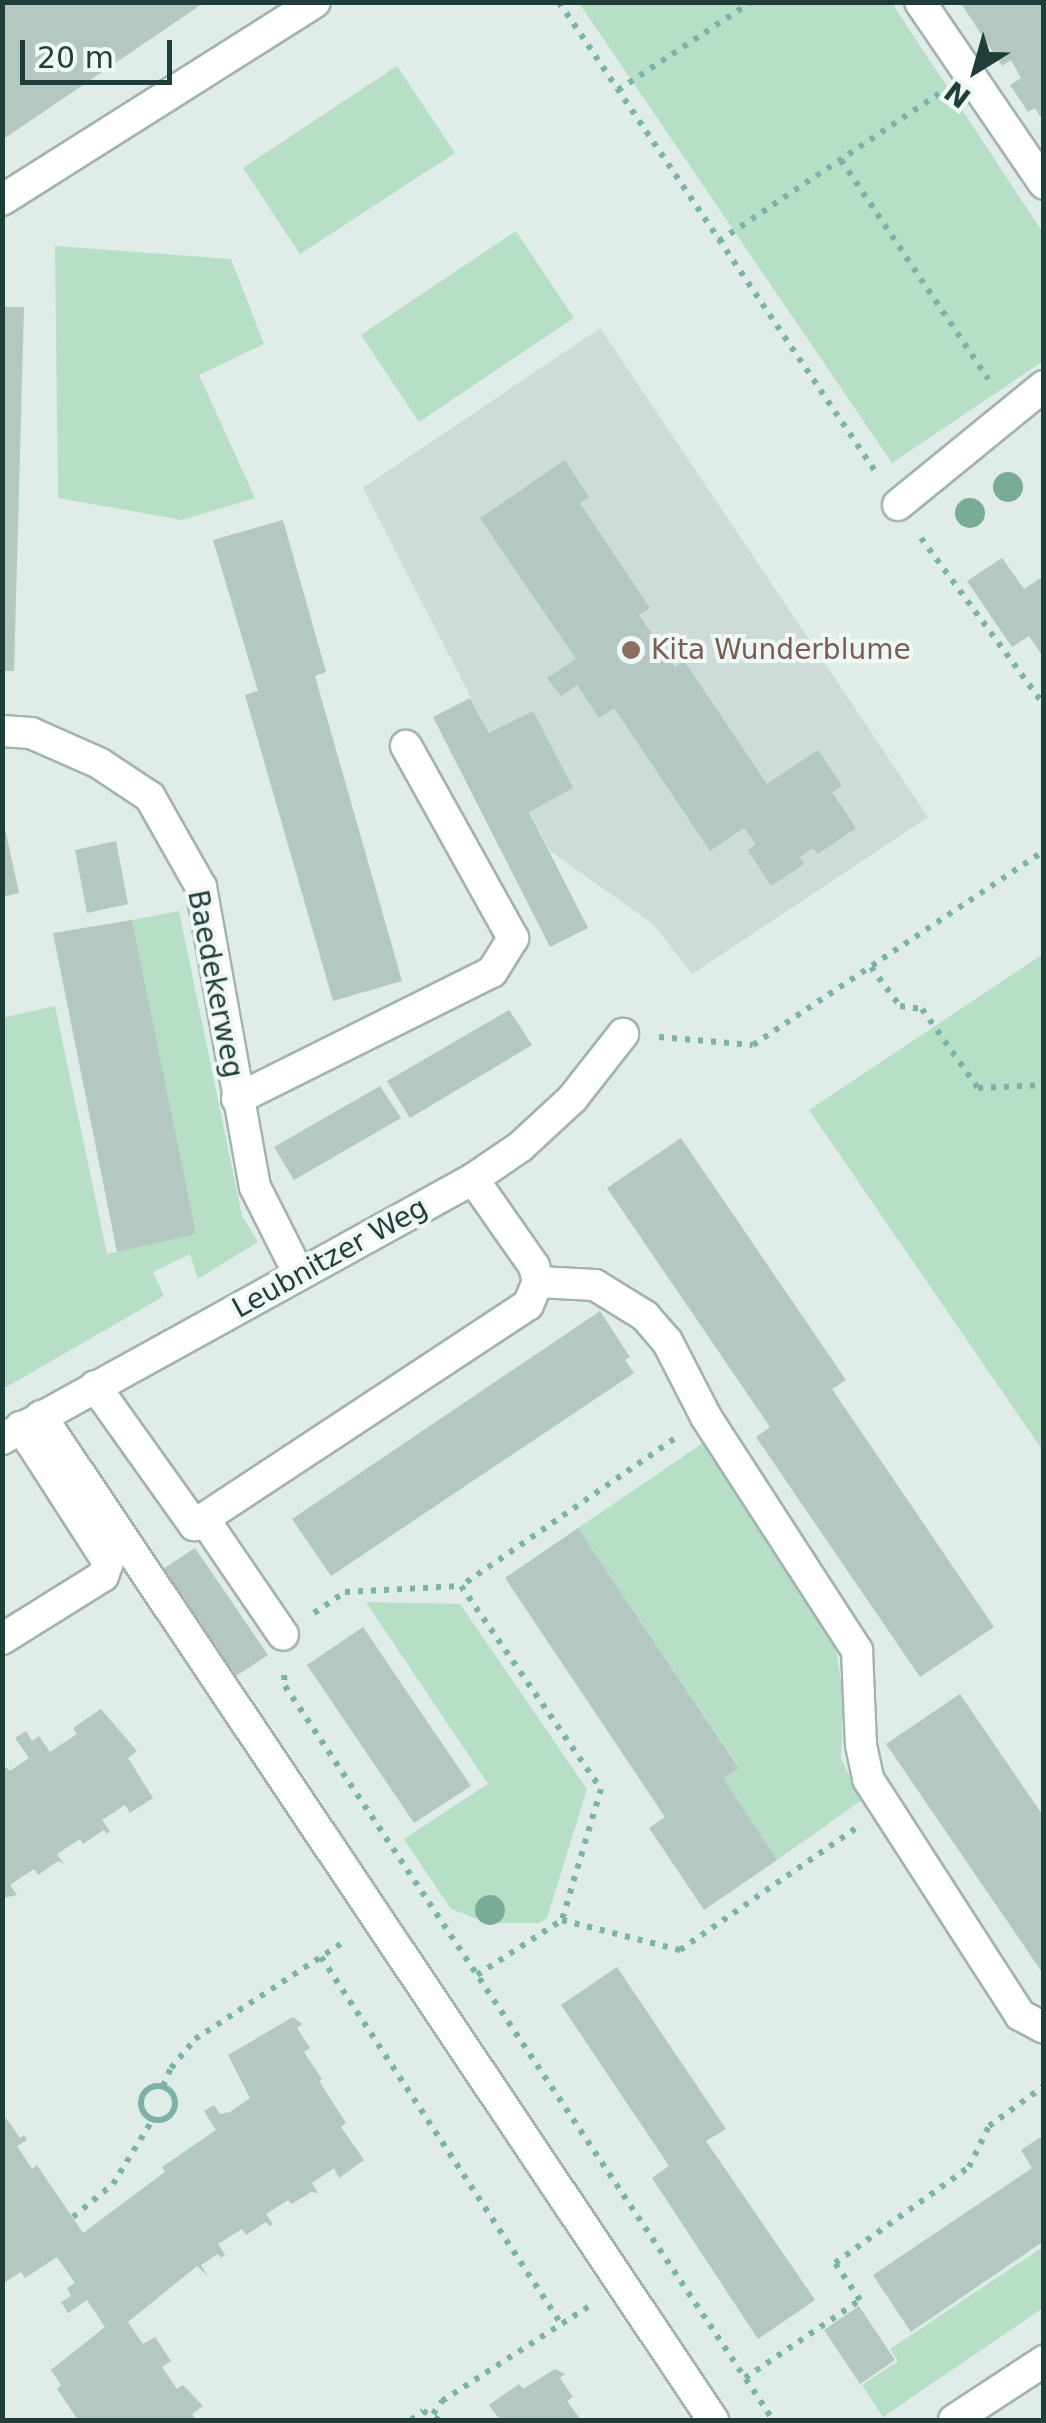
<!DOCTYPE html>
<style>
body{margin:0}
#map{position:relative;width:1046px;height:2423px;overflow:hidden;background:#dfece8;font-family:"DejaVu Sans",sans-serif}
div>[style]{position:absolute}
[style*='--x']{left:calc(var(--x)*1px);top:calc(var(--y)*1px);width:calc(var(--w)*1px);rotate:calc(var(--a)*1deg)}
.built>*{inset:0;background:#cddcd7}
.green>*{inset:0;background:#b6dfc6}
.building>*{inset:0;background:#b4c7c1}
.path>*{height:6px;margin-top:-3px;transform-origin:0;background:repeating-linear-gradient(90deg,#7db2a9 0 5px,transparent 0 13px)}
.path>.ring{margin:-3px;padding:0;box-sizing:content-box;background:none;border:6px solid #7db2a9;border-radius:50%}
.roads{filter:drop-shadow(2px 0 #a2b4b0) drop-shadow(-2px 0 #a2b4b0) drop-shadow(0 2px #a2b4b0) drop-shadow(0 -2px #a2b4b0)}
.lane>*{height:30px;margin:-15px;padding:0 15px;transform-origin:15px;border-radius:15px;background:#fff}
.street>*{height:30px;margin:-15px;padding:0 15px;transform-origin:15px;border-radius:15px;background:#fff}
.trees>*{width:30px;height:30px;margin:-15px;border-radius:50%;background:#79ac94}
.dots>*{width:28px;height:28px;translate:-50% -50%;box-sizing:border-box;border:5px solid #f0f8f5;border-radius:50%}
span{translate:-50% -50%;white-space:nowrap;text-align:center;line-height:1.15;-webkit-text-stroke:8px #f0f8f5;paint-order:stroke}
.education-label{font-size:28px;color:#785e54}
.left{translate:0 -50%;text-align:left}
.street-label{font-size:28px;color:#1f3d39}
.frame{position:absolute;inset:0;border:5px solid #1f3d39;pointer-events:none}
.north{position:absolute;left:926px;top:20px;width:100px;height:100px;-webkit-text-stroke:8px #f0f8f5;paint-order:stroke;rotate:217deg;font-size:28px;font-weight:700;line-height:40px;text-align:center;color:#1f3d39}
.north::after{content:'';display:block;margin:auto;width:35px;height:45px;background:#1f3d39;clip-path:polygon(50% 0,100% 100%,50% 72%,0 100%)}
.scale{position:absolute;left:20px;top:40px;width:152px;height:45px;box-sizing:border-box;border:5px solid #1f3d39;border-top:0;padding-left:12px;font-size:30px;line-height:35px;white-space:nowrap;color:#1f3d39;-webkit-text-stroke:8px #f0f8f5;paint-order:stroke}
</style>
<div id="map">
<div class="built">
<i style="clip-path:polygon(600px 328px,928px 817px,692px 974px,653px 924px,550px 851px,363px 488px)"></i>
</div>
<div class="green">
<i style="clip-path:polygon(579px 3px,892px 3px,1043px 233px,1043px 361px,892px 463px)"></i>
<i style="clip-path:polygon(397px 66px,455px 153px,300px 254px,243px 168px)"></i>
<i style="clip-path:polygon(516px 231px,574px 318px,419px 422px,361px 335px)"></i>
<i style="clip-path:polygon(55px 246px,231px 259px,264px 344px,199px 375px,255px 498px,182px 520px,58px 498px)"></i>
<i style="clip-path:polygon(179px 911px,242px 1216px,258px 1242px,198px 1279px,190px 1254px,153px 1272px,164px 1296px,3px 1389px,2px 1018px,55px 1006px,107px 1254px,195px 1234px,132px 920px)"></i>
<i style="clip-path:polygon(1043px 954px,1043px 1451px,809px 1110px)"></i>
<i style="clip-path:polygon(703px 1443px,835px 1646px,844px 1696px,841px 1759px,862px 1800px,777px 1860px,723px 1778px,739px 1767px,578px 1528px)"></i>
<i style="clip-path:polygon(366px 1602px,460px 1604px,587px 1789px,547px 1918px,539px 1923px,488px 1923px,451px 1909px,404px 1839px,488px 1784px)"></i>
<i style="clip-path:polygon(1043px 2247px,1043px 2308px,883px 2417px,862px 2385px,898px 2361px,890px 2349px)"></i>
</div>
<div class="building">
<i style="clip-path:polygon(2px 2px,205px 2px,2px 140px)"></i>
<i style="clip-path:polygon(960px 2px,1044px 2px,1044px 122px,1035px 108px,1028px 112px,1010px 85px,1021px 78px,1011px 60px,1002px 66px)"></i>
<i style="clip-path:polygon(2px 307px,24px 307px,14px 671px,2px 671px)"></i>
<i style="clip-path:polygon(565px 460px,589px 497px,580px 503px,650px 608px,639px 615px,675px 667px,684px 661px,767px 784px,818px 750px,842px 786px,832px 792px,856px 828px,818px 854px,813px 848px,800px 857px,804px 864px,771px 886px,748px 850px,756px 844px,744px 828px,710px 851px,614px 708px,599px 718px,577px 685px,561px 696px,547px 678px,576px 659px,480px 518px)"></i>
<i style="clip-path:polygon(283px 520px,326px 672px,315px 676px,402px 981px,333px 1001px,245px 695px,258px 691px,213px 540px)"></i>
<i style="clip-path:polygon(1002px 558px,1024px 589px,1044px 576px,1044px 658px,1029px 636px,1012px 647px,967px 581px)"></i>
<i style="clip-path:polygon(470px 698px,489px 733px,533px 711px,573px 788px,529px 812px,588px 928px,550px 947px,433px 717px)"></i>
<i style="clip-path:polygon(2px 815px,19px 893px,2px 897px)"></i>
<i style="clip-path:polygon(116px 841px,128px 904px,87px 913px,75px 850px)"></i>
<i style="clip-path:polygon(132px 920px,196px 1234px,117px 1252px,53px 933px)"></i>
<i style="clip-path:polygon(509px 1010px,532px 1045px,410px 1118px,387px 1081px)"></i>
<i style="clip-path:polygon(380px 1086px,401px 1118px,294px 1180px,274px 1147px)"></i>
<i style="clip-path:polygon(681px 1138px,846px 1380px,832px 1389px,994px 1627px,920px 1677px,756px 1437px,770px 1427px,607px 1188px)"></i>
<i style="clip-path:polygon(600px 1311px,630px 1357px,625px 1360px,634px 1373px,331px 1576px,292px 1519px)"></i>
<i style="clip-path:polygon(578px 1528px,739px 1768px,723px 1778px,777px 1860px,704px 1910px,649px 1828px,665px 1817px,505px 1578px)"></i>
<i style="clip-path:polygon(195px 1548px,268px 1655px,233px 1678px,160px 1571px)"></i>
<i style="clip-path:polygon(363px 1627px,471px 1786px,414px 1823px,307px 1665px)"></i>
<i style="clip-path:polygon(960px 1694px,1044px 1817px,1044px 1975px,886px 1744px)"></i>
<i style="clip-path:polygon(101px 1709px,137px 1751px,128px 1758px,153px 1798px,130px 1813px,125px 1805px,102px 1820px,110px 1831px,107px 1834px,104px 1830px,83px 1844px,80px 1839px,57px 1854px,64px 1864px,58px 1861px,38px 1875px,34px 1869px,10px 1885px,17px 1895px,2px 1898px,2px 1769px,6px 1767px,10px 1771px,29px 1758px,15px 1738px,26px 1731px,32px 1741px,39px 1736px,50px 1752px,77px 1734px,73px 1728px)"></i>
<i style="clip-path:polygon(617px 1967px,726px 2129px,706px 2141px,815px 2300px,758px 2339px,652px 2178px,669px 2166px,561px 2005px)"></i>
<i style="clip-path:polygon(293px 2017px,302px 2024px,297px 2028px,310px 2048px,304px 2052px,322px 2079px,319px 2081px,346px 2123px,341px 2127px,364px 2160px,339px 2178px,334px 2168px,312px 2183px,318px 2193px,311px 2192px,292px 2204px,288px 2200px,266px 2214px,273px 2224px,269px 2226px,266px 2222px,246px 2235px,242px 2229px,218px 2244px,225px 2255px,221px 2258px,218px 2254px,201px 2265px,208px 2276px,197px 2266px,128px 2322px,143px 2344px,155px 2337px,171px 2361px,162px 2367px,177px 2389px,183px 2385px,203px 2406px,192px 2414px,196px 2420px,78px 2420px,57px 2389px,61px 2385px,51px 2370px,105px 2327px,87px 2300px,68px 2313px,61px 2302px,71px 2296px,67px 2288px,75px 2283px,57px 2257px,25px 2278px,21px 2272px,2px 2284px,2px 2120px,6px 2118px,20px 2138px,24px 2135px,27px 2140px,17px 2146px,32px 2169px,37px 2165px,83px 2233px,165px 2172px,162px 2167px,216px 2130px,204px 2111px,214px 2105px,220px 2114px,230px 2112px,250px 2098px,228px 2055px)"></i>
<i style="clip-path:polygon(1044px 2135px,1044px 2241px,911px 2332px,873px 2275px,1032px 2168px,1021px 2150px)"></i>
<i style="clip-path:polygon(859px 2306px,895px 2360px,860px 2384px,824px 2330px)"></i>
<i style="clip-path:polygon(555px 2369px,565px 2374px,560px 2378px,573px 2397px,567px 2401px,581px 2420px,500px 2420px,489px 2405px,519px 2384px,523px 2389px)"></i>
</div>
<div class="path">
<i style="--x:559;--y:2;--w:569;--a:56.03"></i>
<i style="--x:618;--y:90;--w:159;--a:-33.5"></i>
<i style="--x:841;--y:160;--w:264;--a:56.1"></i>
<i style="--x:719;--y:241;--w:265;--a:-33.8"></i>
<i style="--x:921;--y:538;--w:207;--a:53.6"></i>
<i style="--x:871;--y:967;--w:49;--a:53.4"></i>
<i style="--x:900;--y:1006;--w:22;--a:8"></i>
<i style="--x:922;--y:1009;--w:97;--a:54.7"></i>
<i style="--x:978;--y:1088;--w:66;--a:-2.6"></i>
<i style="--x:659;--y:1037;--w:94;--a:4.9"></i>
<i style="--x:753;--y:1045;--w:350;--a:-33.7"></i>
<i style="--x:674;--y:1439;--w:259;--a:145.4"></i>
<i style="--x:461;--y:1586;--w:247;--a:55.4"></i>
<i style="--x:601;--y:1789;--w:137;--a:106.6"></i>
<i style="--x:562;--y:1920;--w:122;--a:14.3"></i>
<i style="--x:680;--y:1950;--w:214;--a:-34.7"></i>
<i style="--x:314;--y:1613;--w:37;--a:-34"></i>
<i style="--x:345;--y:1592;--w:116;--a:-3"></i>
<i style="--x:284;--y:1675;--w:11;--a:85"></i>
<i style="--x:285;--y:1686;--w:881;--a:56.38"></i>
<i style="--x:321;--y:1957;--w:439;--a:56.8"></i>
<i style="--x:477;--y:1975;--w:101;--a:-32.9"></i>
<i style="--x:163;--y:2086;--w:20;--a:-66"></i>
<i style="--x:171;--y:2068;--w:38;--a:-50"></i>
<i style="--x:195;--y:2039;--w:178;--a:-33.1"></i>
<i class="ring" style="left:141px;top:2086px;width:28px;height:28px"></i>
<i style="--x:73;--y:2217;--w:52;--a:-39.5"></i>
<i style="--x:113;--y:2184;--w:76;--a:-58.4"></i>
<i style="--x:745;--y:2378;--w:139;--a:-34.1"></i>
<i style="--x:860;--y:2300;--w:45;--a:-124"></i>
<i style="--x:835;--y:2263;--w:165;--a:-35.6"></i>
<i style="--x:969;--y:2167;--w:46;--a:-64"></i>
<i style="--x:989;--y:2126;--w:68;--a:-36"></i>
<i style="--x:433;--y:2414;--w:16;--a:-55"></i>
<i style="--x:442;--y:2401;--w:174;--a:-32.8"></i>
<i style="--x:411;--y:2420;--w:15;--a:-37"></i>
<i style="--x:423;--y:2411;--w:18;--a:29"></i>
</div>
<div class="roads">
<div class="lane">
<i style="--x:920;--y:2;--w:220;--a:55.7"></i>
<i style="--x:2;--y:200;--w:370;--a:-32.3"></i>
<i style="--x:898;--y:505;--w:188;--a:-39.2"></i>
<i style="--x:237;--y:1099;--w:285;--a:-26.5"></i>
<i style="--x:492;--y:972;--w:40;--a:-58"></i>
<i style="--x:513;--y:938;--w:220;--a:-119.1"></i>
<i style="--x:538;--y:1282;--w:57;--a:3"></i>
<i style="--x:595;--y:1285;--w:59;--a:31.8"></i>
<i style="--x:645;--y:1316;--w:33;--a:49"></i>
<i style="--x:667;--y:1341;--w:85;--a:62.8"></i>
<i style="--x:706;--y:1417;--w:278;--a:57.1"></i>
<i style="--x:857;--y:1650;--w:95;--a:87.6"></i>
<i style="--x:861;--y:1745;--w:35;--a:78"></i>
<i style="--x:868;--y:1779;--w:281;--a:57.2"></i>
<i style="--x:1020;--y:2015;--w:27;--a:28"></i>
<i style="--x:41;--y:1416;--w:1208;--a:56.2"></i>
<i style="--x:2;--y:1639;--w:119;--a:-32"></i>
<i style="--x:103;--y:1576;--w:15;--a:-70"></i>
<i style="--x:108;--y:1562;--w:161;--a:-122.8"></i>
</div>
<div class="street">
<i style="--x:2;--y:731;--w:29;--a:4"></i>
<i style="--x:31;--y:733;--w:74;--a:23.8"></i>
<i style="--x:99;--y:763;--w:61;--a:33.7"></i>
<i style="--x:150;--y:797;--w:103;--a:60.5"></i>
<i style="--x:201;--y:887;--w:305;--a:79.8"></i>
<i style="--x:255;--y:1187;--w:97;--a:63.2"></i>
<i style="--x:95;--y:1386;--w:171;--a:54.5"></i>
<i style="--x:194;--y:1525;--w:400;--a:-33.4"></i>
<i style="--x:528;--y:1305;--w:25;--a:-67"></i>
<i style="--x:538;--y:1282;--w:16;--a:-104"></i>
<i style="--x:534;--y:1266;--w:106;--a:-125"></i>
<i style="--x:2;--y:1439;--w:538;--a:-28.9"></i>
<i style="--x:473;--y:1179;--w:57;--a:-34.2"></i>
<i style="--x:520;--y:1147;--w:71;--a:-42.7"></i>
<i style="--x:572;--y:1099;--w:83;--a:-51.9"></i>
<i style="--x:204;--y:1519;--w:140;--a:55.7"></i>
<i style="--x:954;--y:2420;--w:108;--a:-33.2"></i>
</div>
</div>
<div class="trees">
<i style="left:1008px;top:487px"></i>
<i style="left:970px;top:513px"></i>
<i style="left:490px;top:1910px"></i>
</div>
<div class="dots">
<i style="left:631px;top:650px;background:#8d6e63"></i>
</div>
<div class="education-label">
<span class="left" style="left:651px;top:650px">Kita Wunderblume</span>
</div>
<div class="street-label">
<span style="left:215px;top:984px;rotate:79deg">Baedekerweg</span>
<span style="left:330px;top:1258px;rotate:-29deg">Leubnitzer Weg</span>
</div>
<div class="frame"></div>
<div class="north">N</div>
<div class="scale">20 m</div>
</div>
